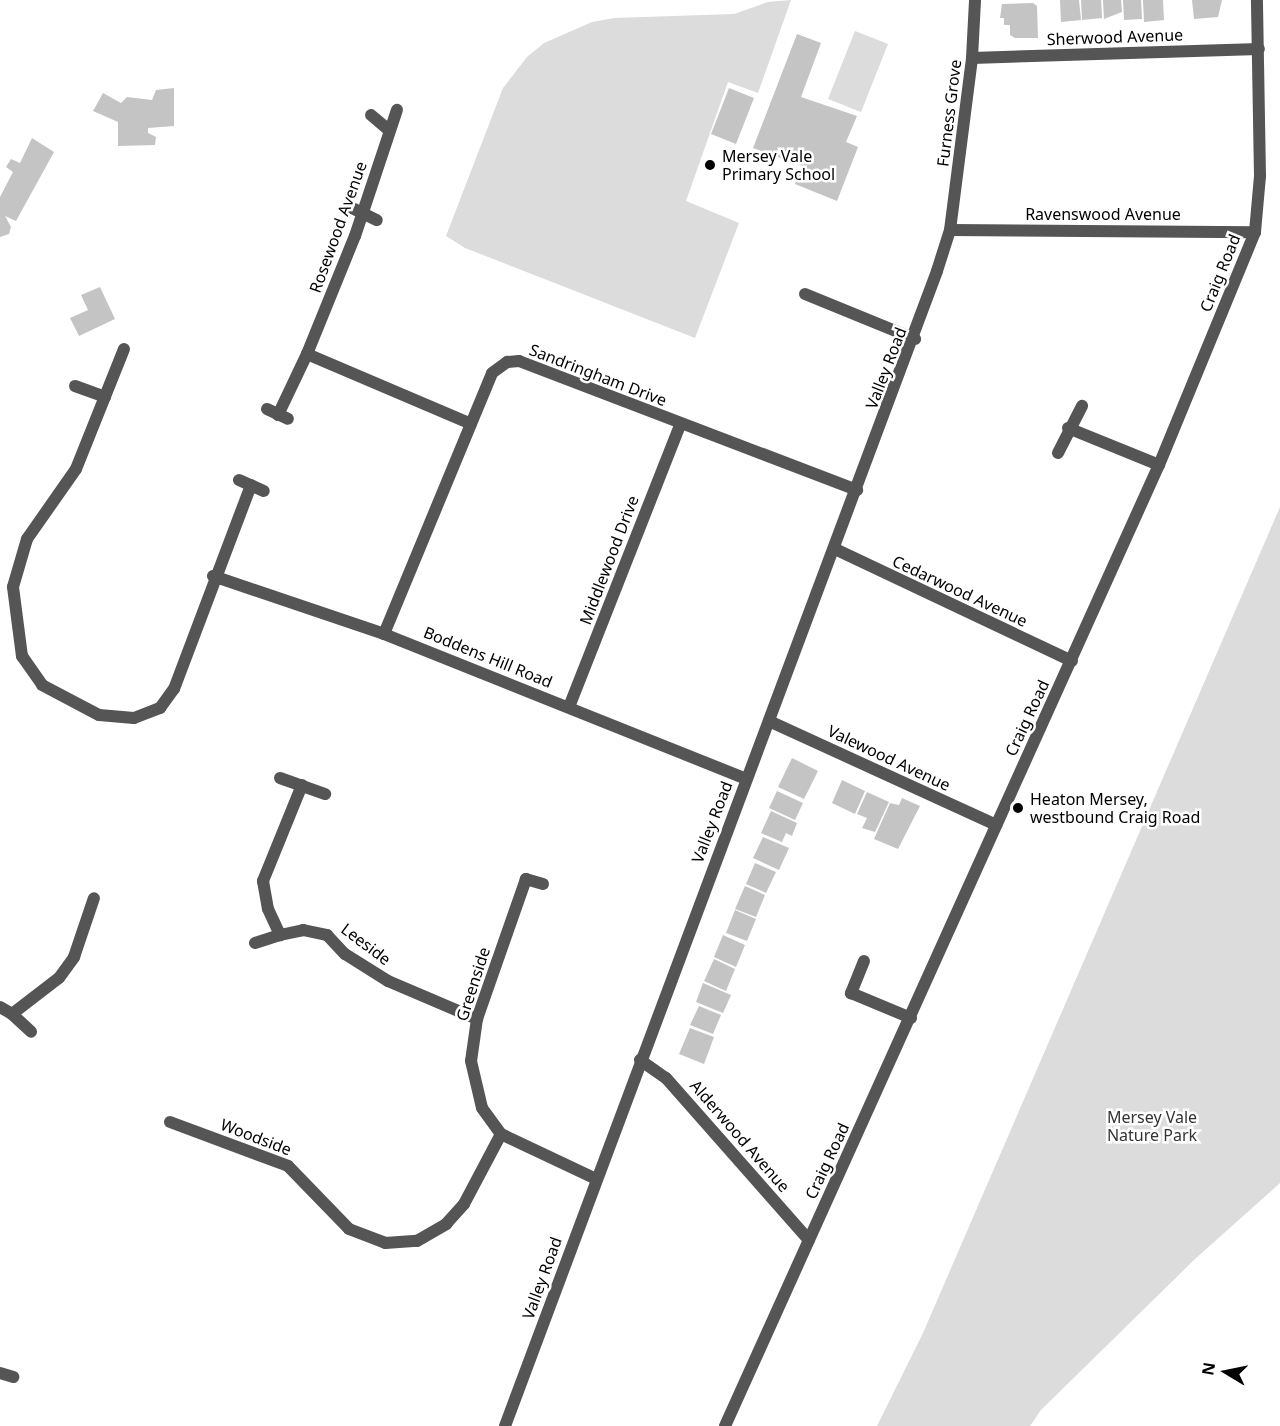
<!DOCTYPE html>
<style>
body{margin:0}
#map{position:relative;width:1280px;height:1426px;overflow:hidden;background:#fff;font-family:"Noto Sans",sans-serif}
div>[style]{position:absolute}
[style*='--x']{left:calc(var(--x)*1px);top:calc(var(--y)*1px);width:calc(var(--w)*1px);rotate:calc(var(--a)*1deg)}
.green>*{inset:0;background:#dcdcdc}
.building>*{inset:0;background:#c4c4c4}
.street>*{height:12px;margin:-6px;padding:0 6px;transform-origin:6px;border-radius:6px;background:#555}
.dots>*{width:16px;height:16px;translate:-50% -50%;box-sizing:border-box;border:3px solid #fff;border-radius:50%}
span{translate:-50% -50%;white-space:nowrap;text-align:center;line-height:1.15;-webkit-text-stroke:5px #fff;paint-order:stroke}
.street-label{font-size:16px;color:#000}
.poi-label{font-size:16px;color:#000}
.left{translate:0 -50%;text-align:left}
.park-label{font-size:16px;color:#333}
.north{position:absolute;left:1196px;top:1342px;width:60px;height:60px;-webkit-text-stroke:4px #fff;paint-order:stroke;rotate:280deg;font-size:16px;font-weight:700;line-height:24px;text-align:center;color:#000}
.north::after{content:'';display:block;margin:auto;width:21px;height:27px;background:#000;clip-path:polygon(50% 0,100% 100%,50% 72%,0 100%)}
</style>
<div id="map">
<div class="green">
<i style="clip-path:polygon(791px 0,758px 93px,728px 82px,686px 201px,739px 223px,695px 338px,465px 248px,446px 236px,503px 88px,527px 57px,544px 43px,592px 22px,614px 18px,734px 14px,768px 2px)"></i>
<i style="clip-path:polygon(855px 31px,888px 44px,861px 112px,828px 99px)"></i>
<i style="clip-path:polygon(1280px 507px,1280px 1183px,1195px 1259px,1041px 1410px,1030px 1426px,877px 1426px,923px 1333px)"></i>
</div>
<div class="building">
<i style="clip-path:polygon(1060px 0,1079px 0,1081px 20px,1061px 22px)"></i>
<i style="clip-path:polygon(1081px 0,1101px 0,1102px 18px,1082px 20px)"></i>
<i style="clip-path:polygon(1103px 0,1121px 0,1122px 12px,1104px 19px)"></i>
<i style="clip-path:polygon(1123px 0,1141px 0,1142px 19px,1124px 20px)"></i>
<i style="clip-path:polygon(1143px 0,1163px 0,1164px 20px,1144px 22px)"></i>
<i style="clip-path:polygon(1192px 0,1222px 0,1218px 17px,1194px 19px)"></i>
<i style="clip-path:polygon(1033px 3px,1037px 6px,1038px 38px,1015px 38px,1010px 35px,1010px 25px,1004px 25px,1004px 18px,1000px 18px,1002px 4px)"></i>
<i style="clip-path:polygon(797px 34px,821px 43px,801px 97px,857px 116px,846px 142px,858px 147px,837px 201px,795px 184px,802px 166px,753px 148px)"></i>
<i style="clip-path:polygon(174px 88px,174px 126px,148px 128px,148px 133px,156px 137px,155px 145px,118px 146px,118px 122px,93px 111px,103px 93px,121px 103px,127px 97px,152px 100px,156px 90px)"></i>
<i style="clip-path:polygon(729px 88px,754px 98px,736px 144px,711px 134px)"></i>
<i style="clip-path:polygon(32px 138px,54px 152px,16px 221px,5px 216px,11px 227px,9px 234px,0 237px,0 197px,13px 172px,6px 167px,11px 159px,20px 163px)"></i>
<i style="clip-path:polygon(100px 287px,115px 319px,79px 336px,70px 318px,88px 310px,81px 295px)"></i>
<i style="clip-path:polygon(792px 758px,818px 771px,804px 799px,778px 787px)"></i>
<i style="clip-path:polygon(842px 780px,865px 791px,855px 814px,832px 803px)"></i>
<i style="clip-path:polygon(777px 791px,803px 803px,795px 820px,769px 808px)"></i>
<i style="clip-path:polygon(867px 792px,889px 802px,875px 832px,862px 828px,867px 818px,857px 814px)"></i>
<i style="clip-path:polygon(902px 798px,920px 806px,898px 849px,874px 839px,890px 803px,899px 805px)"></i>
<i style="clip-path:polygon(771px 811px,797px 823px,792px 836px,786px 833px,782px 842px,761px 833px)"></i>
<i style="clip-path:polygon(763px 837px,789px 848px,779px 870px,753px 858px)"></i>
<i style="clip-path:polygon(755px 863px,776px 872px,766px 893px,746px 884px)"></i>
<i style="clip-path:polygon(745px 886px,765px 895px,756px 917px,735px 909px)"></i>
<i style="clip-path:polygon(735px 910px,756px 919px,747px 941px,726px 933px)"></i>
<i style="clip-path:polygon(723px 935px,745px 945px,736px 967px,714px 957px)"></i>
<i style="clip-path:polygon(714px 959px,735px 969px,726px 991px,704px 981px)"></i>
<i style="clip-path:polygon(703px 983px,731px 995px,723px 1013px,696px 1002px)"></i>
<i style="clip-path:polygon(699px 1006px,721px 1015px,713px 1034px,690px 1025px)"></i>
<i style="clip-path:polygon(690px 1028px,714px 1037px,704px 1064px,679px 1054px)"></i>
</div>
<div class="street">
<i style="--x:972;--y:58;--w:287;--a:-1.8"></i>
<i style="--x:371;--y:115;--w:23;--a:40"></i>
<i style="--x:348;--y:206;--w:32;--a:26"></i>
<i style="--x:950;--y:230;--w:305;--a:0.4"></i>
<i style="--x:805;--y:294;--w:119;--a:22.2"></i>
<i style="--x:124;--y:349;--w:129;--a:111.8"></i>
<i style="--x:76;--y:469;--w:85;--a:125"></i>
<i style="--x:27;--y:539;--w:50;--a:106.3"></i>
<i style="--x:13;--y:587;--w:70;--a:82.6"></i>
<i style="--x:22;--y:656;--w:35;--a:55"></i>
<i style="--x:42;--y:685;--w:64;--a:27.8"></i>
<i style="--x:99;--y:715;--w:35;--a:5"></i>
<i style="--x:134;--y:718;--w:28;--a:-21"></i>
<i style="--x:160;--y:708;--w:24;--a:-54"></i>
<i style="--x:174;--y:689;--w:218;--a:-69.3"></i>
<i style="--x:307;--y:354;--w:178;--a:23.1"></i>
<i style="--x:75;--y:386;--w:32;--a:20"></i>
<i style="--x:267;--y:409;--w:23;--a:25"></i>
<i style="--x:278;--y:415;--w:68;--a:-64.6"></i>
<i style="--x:307;--y:354;--w:127;--a:-67.9"></i>
<i style="--x:355;--y:236;--w:133;--a:-71.6"></i>
<i style="--x:1068;--y:428;--w:98;--a:22.1"></i>
<i style="--x:1058;--y:453;--w:53;--a:-62.9"></i>
<i style="--x:239;--y:480;--w:27;--a:24"></i>
<i style="--x:835;--y:549;--w:262;--a:25.3"></i>
<i style="--x:213;--y:576;--w:181;--a:18.7"></i>
<i style="--x:384;--y:634;--w:390;--a:21.8"></i>
<i style="--x:384;--y:634;--w:282;--a:-67.5"></i>
<i style="--x:492;--y:373;--w:19;--a:-36"></i>
<i style="--x:507;--y:362;--w:12;--a:-5"></i>
<i style="--x:519;--y:361;--w:362;--a:20.9"></i>
<i style="--x:569;--y:707;--w:303;--a:-68.5"></i>
<i style="--x:769;--y:721;--w:250;--a:24.6"></i>
<i style="--x:280;--y:778;--w:48;--a:19.6"></i>
<i style="--x:302;--y:785;--w:104;--a:112.1"></i>
<i style="--x:263;--y:881;--w:28;--a:80"></i>
<i style="--x:268;--y:909;--w:29;--a:65"></i>
<i style="--x:280;--y:935;--w:24;--a:-12"></i>
<i style="--x:303;--y:930;--w:25;--a:12"></i>
<i style="--x:327;--y:935;--w:26;--a:47"></i>
<i style="--x:345;--y:954;--w:51;--a:32.1"></i>
<i style="--x:388;--y:981;--w:97;--a:23.1"></i>
<i style="--x:543;--y:884;--w:18;--a:-164"></i>
<i style="--x:526;--y:879;--w:148;--a:109.3"></i>
<i style="--x:477;--y:1019;--w:42;--a:98.1"></i>
<i style="--x:471;--y:1061;--w:48;--a:76.8"></i>
<i style="--x:482;--y:1108;--w:32;--a:54"></i>
<i style="--x:501;--y:1134;--w:105;--a:25.3"></i>
<i style="--x:255;--y:943;--w:26;--a:-18"></i>
<i style="--x:864;--y:961;--w:35;--a:112"></i>
<i style="--x:851;--y:993;--w:65;--a:22.6"></i>
<i style="--x:0;--y:1007;--w:14;--a:30"></i>
<i style="--x:12;--y:1014;--w:59;--a:-37.5"></i>
<i style="--x:59;--y:978;--w:26;--a:-54"></i>
<i style="--x:74;--y:957;--w:62;--a:-71.3"></i>
<i style="--x:12;--y:1014;--w:26;--a:43"></i>
<i style="--x:640;--y:1060;--w:32;--a:35"></i>
<i style="--x:666;--y:1078;--w:216;--a:48.6"></i>
<i style="--x:170;--y:1122;--w:126;--a:20.4"></i>
<i style="--x:288;--y:1166;--w:88;--a:45.9"></i>
<i style="--x:349;--y:1229;--w:39;--a:21"></i>
<i style="--x:385;--y:1243;--w:32;--a:-4"></i>
<i style="--x:417;--y:1241;--w:34;--a:-30"></i>
<i style="--x:446;--y:1224;--w:27;--a:-48"></i>
<i style="--x:464;--y:1204;--w:79;--a:-62.1"></i>
<i style="--x:0;--y:1373;--w:14;--a:17"></i>
<i style="--x:505;--y:1426;--w:1233;--a:-69.49"></i>
<i style="--x:937;--y:271;--w:43;--a:-72.4"></i>
<i style="--x:950;--y:230;--w:173;--a:-82.7"></i>
<i style="--x:972;--y:58;--w:58;--a:-87"></i>
<i style="--x:725;--y:1426;--w:1054;--a:-65.7"></i>
<i style="--x:1159;--y:465;--w:252;--a:-67.6"></i>
<i style="--x:1255;--y:232;--w:56;--a:-84.9"></i>
<i style="--x:1260;--y:176;--w:176;--a:-91"></i>
</div>
<div class="dots">
<i style="left:710px;top:165px;background:#000"></i>
<i style="left:1018px;top:808px;background:#000"></i>
</div>
<div class="street-label">
<span style="left:1115px;top:37px;rotate:-2deg">Sherwood Avenue</span>
<span style="left:949px;top:113px;rotate:-83deg">Furness Grove</span>
<span style="left:1103px;top:214px">Ravenswood Avenue</span>
<span style="left:338px;top:227px;rotate:-70deg">Rosewood Avenue</span>
<span style="left:1220px;top:273px;rotate:-68deg">Craig Road</span>
<span style="left:886px;top:368px;rotate:-69deg">Valley Road</span>
<span style="left:598px;top:375px;rotate:21deg">Sandringham Drive</span>
<span style="left:609px;top:560px;rotate:-69deg">Middlewood Drive</span>
<span style="left:960px;top:591px;rotate:25deg">Cedarwood Avenue</span>
<span style="left:488px;top:657px;rotate:22deg">Boddens Hill Road</span>
<span style="left:1027px;top:718px;rotate:-65deg">Craig Road</span>
<span style="left:889px;top:758px;rotate:25deg">Valewood Avenue</span>
<span style="left:712px;top:822px;rotate:-69deg">Valley Road</span>
<span style="left:366px;top:944px;rotate:37deg">Leeside</span>
<span style="left:473px;top:984px;rotate:-72deg">Greenside</span>
<span style="left:740px;top:1136px;rotate:49deg">Alderwood Avenue</span>
<span style="left:256px;top:1137px;rotate:21deg">Woodside</span>
<span style="left:827px;top:1161px;rotate:-65deg">Craig Road</span>
<span style="left:542px;top:1278px;rotate:-70deg">Valley Road</span>
</div>
<div class="poi-label">
<span class="left" style="left:722px;top:165px">Mersey Vale<br>Primary School</span>
<span class="left" style="left:1030px;top:808px">Heaton Mersey,<br>westbound Craig Road</span>
</div>
<div class="park-label">
<span style="left:1152px;top:1126px">Mersey Vale<br>Nature Park</span>
</div>
<div class="north">N</div>
</div>
